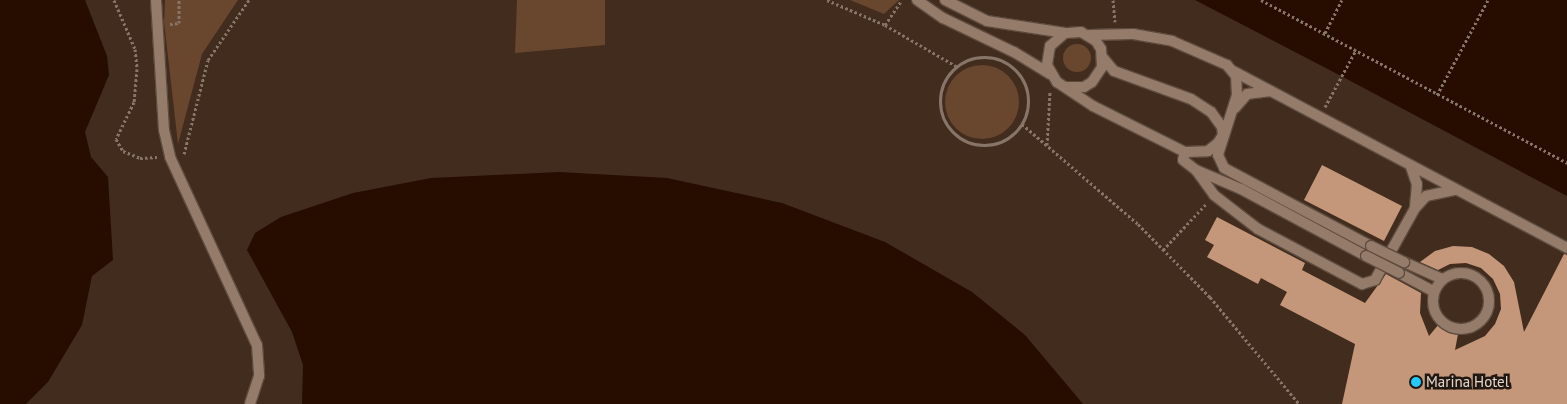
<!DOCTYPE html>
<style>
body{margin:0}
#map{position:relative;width:1567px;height:404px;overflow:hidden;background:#422c1e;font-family:"PT Sans",sans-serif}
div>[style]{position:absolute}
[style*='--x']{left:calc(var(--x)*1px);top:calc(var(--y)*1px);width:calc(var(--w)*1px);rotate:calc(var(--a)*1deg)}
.green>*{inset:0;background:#69462e}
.round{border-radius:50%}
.water>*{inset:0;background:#270c00}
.building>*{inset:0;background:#c5977a}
.path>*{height:3px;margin-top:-1.5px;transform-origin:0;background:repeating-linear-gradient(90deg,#887569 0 2.5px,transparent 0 5px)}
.path>.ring{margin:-1.5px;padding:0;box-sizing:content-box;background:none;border:3px solid #887569;border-radius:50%}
.roads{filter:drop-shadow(1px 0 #5d4b3e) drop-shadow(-1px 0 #5d4b3e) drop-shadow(0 1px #5d4b3e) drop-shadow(0 -1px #5d4b3e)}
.service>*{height:10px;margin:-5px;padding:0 5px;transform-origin:5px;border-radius:5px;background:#957b6a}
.service>.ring{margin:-5px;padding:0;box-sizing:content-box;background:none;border:10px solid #957b6a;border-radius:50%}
.bridges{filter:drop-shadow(1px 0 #5d4b3e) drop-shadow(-1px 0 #5d4b3e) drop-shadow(0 1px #5d4b3e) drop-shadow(0 -1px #5d4b3e)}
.service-bridge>*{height:10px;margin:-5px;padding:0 5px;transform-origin:5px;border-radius:5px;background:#957b6a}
.dots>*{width:14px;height:14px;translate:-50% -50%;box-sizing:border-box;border:2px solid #211711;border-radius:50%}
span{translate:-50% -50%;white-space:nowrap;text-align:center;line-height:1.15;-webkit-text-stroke:5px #211711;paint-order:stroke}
.poi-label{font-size:15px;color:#e6d7ce}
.left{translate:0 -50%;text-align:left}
</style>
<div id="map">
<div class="green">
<i style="clip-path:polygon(165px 0,238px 0,202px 54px,178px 144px,164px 22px)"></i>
<i style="clip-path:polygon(517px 0,605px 0,605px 45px,515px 53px)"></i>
<i style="clip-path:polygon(850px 0,899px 0,884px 14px)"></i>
<i class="round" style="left:1063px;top:44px;width:28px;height:28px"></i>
<i class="round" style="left:945px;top:65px;width:74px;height:74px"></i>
</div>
<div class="water">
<i style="clip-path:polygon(0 0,85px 0,107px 56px,109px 75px,85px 132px,91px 157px,108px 177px,113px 260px,92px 276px,82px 325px,48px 382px,26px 404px,0 404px)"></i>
<i style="clip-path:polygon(1195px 0,1567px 0,1567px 196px,1343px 77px)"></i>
<i style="clip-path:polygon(559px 172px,667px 178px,782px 203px,885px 242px,972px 292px,1025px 335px,1083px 404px,302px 404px,303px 365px,292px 332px,247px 250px,255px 233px,281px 217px,353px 193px,431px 178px)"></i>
</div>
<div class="building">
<i style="clip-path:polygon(1322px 165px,1402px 206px,1384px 241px,1304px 200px)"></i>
<i style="clip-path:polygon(1217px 217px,1305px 263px,1302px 270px,1365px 303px,1386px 274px,1421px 293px,1420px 313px,1429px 336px,1439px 324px,1458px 334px,1455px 350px,1485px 336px,1495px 324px,1501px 309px,1500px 294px,1493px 279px,1481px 268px,1466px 263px,1450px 264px,1438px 270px,1420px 262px,1435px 251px,1453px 246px,1472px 247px,1489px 254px,1504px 266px,1514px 282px,1524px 332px,1564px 254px,1567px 255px,1567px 404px,1342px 404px,1355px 344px,1280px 305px,1287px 292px,1261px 278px,1258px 284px,1207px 257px,1214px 245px,1205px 240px)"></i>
</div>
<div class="path">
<i style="--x:114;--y:0;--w:53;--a:66.8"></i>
<i style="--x:135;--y:49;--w:20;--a:84"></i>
<i style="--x:137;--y:69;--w:33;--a:95"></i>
<i style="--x:134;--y:102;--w:41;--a:115.9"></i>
<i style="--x:116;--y:139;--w:14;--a:60"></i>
<i style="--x:123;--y:151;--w:18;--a:22"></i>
<i style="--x:140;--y:158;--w:17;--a:-3"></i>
<i style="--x:827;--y:0;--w:63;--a:23.3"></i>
<i style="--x:885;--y:25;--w:82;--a:30"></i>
<i style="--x:1113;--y:0;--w:22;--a:85"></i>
<i style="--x:1261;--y:0;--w:347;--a:28"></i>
<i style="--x:170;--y:24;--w:9;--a:-6"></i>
<i style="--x:179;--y:23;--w:23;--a:-90"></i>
<i style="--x:885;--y:25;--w:30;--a:-56"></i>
<i style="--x:1325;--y:33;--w:37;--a:-63"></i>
<i class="ring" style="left:940px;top:57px;width:85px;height:85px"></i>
<i style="--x:1437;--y:95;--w:108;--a:-61.8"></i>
<i style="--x:1325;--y:107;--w:65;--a:-61.5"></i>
<i style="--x:1022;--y:124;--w:153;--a:40.8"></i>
<i style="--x:1138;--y:224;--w:103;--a:45.4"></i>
<i style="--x:1210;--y:297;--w:139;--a:50.2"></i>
<i style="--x:1047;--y:145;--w:54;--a:-86.8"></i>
<i style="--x:184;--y:154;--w:97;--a:-75.7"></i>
<i style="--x:208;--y:60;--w:73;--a:-55.7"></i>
<i style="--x:1163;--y:250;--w:64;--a:-46.9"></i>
</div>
<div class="roads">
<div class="service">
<i style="--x:156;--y:0;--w:130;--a:86.5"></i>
<i style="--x:164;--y:130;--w:28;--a:77"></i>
<i style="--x:170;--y:157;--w:207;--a:65.2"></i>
<i style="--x:257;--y:345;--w:31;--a:86"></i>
<i style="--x:259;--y:376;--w:29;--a:108"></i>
<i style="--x:917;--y:0;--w:32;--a:35"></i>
<i style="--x:943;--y:18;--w:79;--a:25.6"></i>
<i style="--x:1014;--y:52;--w:42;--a:31.4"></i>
<i style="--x:945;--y:0;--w:47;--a:26.6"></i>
<i style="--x:987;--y:21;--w:79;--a:8.7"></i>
<i style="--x:1089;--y:35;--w:44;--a:-1.3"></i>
<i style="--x:1133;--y:34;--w:40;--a:10"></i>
<i style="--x:1172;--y:41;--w:60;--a:23.6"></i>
<i style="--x:1227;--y:65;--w:14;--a:51"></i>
<i style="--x:1236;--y:76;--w:19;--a:87"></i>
<i style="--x:1237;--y:95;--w:63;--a:107.6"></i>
<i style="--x:1218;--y:155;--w:14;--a:65"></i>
<i style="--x:1224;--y:168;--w:166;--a:28"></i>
<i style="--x:1233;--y:71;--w:378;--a:27.9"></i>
<i style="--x:1066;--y:87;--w:18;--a:0"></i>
<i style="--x:1084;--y:87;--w:9;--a:-32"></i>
<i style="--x:1092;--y:82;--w:18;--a:-56"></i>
<i style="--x:1102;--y:67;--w:18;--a:-93"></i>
<i style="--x:1101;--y:49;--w:9;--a:-122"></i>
<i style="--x:1096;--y:41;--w:17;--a:-149"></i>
<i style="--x:1081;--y:32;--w:16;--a:176"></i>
<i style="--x:1065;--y:33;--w:20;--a:139"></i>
<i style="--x:1050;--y:46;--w:19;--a:99"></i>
<i style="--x:1047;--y:65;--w:20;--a:60"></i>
<i style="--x:1057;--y:82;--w:43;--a:33.7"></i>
<i style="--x:1093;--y:106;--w:103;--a:26.6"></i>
<i style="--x:1185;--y:152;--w:23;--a:-2"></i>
<i style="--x:1208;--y:151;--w:13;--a:-39"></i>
<i style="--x:1218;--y:143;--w:9;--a:-58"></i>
<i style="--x:1223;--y:135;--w:8;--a:-97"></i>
<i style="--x:1222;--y:127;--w:19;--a:-126"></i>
<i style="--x:1211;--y:112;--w:24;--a:-147"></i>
<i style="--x:1191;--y:99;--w:82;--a:-160"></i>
<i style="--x:1114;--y:71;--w:17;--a:-130"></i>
<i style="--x:1235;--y:108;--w:18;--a:-49"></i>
<i style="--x:1247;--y:94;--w:24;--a:-7"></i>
<i style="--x:1185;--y:152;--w:8;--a:104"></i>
<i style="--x:1183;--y:160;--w:16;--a:38"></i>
<i style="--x:1196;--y:170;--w:49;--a:22.9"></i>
<i style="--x:1241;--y:189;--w:142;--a:28.2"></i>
<i style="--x:1411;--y:167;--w:18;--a:71"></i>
<i style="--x:1417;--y:184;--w:23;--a:95"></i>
<i style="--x:1196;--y:170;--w:31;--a:54"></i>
<i style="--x:1214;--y:195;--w:56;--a:37.7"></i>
<i style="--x:1258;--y:229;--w:118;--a:27.9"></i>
<i style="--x:1362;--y:284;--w:14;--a:-17"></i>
<i style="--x:1375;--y:280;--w:82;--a:-60.9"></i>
<i style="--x:1415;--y:208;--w:16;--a:-47"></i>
<i style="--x:1426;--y:196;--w:30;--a:-12"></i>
<i style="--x:1404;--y:262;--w:42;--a:24.1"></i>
<i class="ring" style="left:1433px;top:273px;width:46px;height:46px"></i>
<i style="--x:1399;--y:273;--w:40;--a:28"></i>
</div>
</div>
<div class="bridges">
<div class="service-bridge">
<i style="--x:1371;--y:246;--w:37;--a:26"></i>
<i style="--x:1366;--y:256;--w:37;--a:27"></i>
</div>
</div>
<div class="dots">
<i style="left:1416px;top:382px;background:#24c9fe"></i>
</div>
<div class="poi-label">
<span class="left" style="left:1426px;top:382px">Marina Hotel</span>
</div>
</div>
